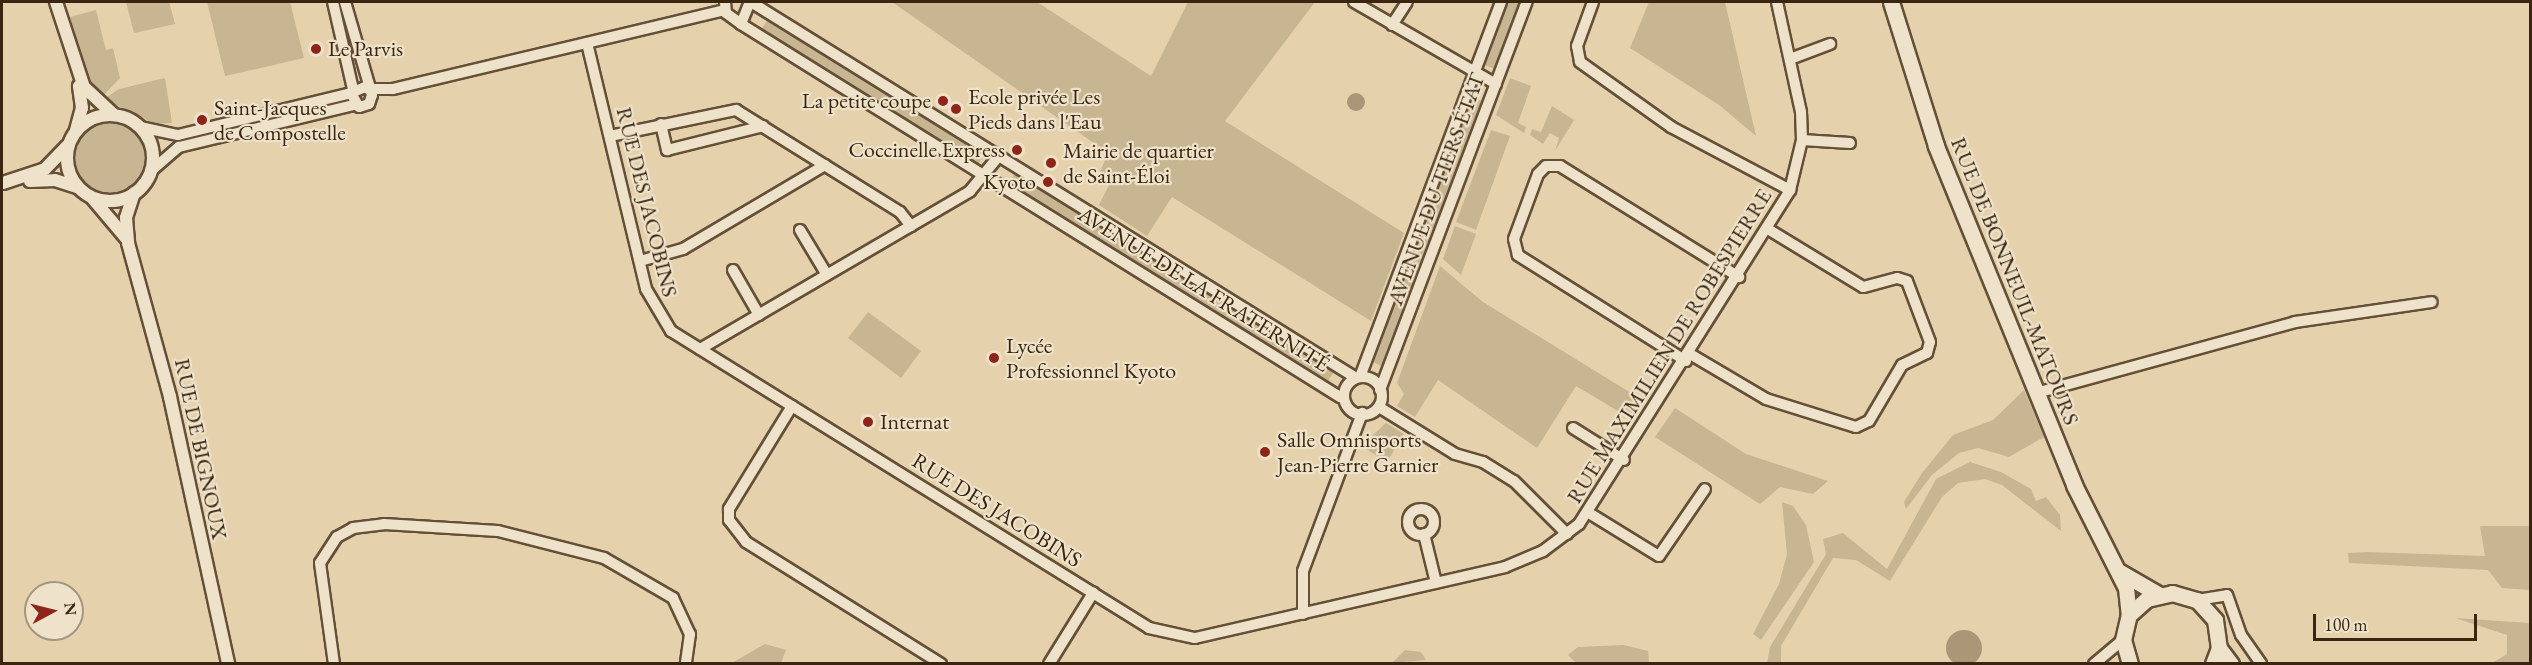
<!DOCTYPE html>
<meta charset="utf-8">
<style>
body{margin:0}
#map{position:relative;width:2532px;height:665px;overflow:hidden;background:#e5d2ad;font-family:"EB Garamond",serif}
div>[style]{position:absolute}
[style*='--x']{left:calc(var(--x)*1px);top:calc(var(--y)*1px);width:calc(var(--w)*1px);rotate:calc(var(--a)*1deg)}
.green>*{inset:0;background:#c8b592}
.round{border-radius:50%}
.water>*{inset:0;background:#ab9778}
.roads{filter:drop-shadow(2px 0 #645037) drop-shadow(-2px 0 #645037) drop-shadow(0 2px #645037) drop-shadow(0 -2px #645037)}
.minor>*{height:10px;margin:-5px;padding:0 5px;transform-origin:5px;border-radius:5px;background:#eee2ca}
.minor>.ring{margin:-5px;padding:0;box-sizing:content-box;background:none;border:10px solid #eee2ca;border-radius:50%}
.tertiary>*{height:12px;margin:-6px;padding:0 6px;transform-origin:6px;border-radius:6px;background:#eee2ca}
.tertiary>.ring{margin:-6px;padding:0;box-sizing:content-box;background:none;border:12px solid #eee2ca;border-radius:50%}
.secondary>*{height:15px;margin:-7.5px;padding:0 7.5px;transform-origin:7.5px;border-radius:7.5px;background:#eee2ca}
.dots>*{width:16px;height:16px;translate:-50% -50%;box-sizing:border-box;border:3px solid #eee2ca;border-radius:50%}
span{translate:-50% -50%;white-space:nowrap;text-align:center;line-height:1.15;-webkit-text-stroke:4.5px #eee2ca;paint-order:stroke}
.poi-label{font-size:22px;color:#392510}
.left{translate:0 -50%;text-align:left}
.right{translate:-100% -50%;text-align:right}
.street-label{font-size:22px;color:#392510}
.frame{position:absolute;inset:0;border:3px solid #392510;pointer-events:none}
.north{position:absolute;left:24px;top:581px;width:60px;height:60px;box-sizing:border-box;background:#eee2ca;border:2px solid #a69680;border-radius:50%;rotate:83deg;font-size:16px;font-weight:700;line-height:24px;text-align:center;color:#392510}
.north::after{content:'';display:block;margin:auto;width:21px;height:27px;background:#8f2418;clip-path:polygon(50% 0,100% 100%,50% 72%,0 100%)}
.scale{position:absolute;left:2313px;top:614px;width:164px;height:27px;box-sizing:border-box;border:3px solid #392510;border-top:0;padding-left:8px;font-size:18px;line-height:21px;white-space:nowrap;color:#392510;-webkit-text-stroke:4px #eee2ca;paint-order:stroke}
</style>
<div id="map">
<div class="green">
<i style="clip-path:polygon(126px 2px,169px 2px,175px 24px,134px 33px)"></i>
<i style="clip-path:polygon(207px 2px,290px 2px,304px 58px,225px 76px)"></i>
<i style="clip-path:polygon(892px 2px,1037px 2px,1151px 76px,1188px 2px,1315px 2px,1225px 121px,1404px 233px,1371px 321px,1172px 197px,1147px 236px,1099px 205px,1112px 179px,1100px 172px,1108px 153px)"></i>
<i style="clip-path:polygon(1505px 2px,1522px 2px,1497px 70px,1482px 64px)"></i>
<i style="clip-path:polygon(1649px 2px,1725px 2px,1756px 136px,1719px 105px,1630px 48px)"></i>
<i style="clip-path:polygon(96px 10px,106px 50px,113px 48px,120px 78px,102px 97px,88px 80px,70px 17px)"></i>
<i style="clip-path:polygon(769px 18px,986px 153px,977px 166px,760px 31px)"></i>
<i style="clip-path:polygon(165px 78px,172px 123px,155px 124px,104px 99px,119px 89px)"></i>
<i style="clip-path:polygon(1510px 78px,1531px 86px,1518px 123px,1526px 127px,1524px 133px,1496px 115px)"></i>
<i style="clip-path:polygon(1470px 96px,1485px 102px,1386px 369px,1372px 361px)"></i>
<i style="clip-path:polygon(1552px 106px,1574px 120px,1555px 151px,1559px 138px,1550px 133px,1543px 144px,1530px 135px,1532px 129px,1541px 132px)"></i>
<i class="round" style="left:73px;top:120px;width:74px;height:74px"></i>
<i style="clip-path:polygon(1491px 130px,1510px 136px,1476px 230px,1456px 222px)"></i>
<i style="clip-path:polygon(1016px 172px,1335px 370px,1327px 383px,1007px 185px)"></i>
<i style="clip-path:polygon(1455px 226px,1476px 234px,1461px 275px,1443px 259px)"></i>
<i style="clip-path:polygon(1440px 266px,1483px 302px,1644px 401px,1633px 420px,1576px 386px,1537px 448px,1438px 380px,1415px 417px,1397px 406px,1404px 394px,1397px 383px)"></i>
<i style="clip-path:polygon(868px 312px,921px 351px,901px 378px,848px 338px)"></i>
<i style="clip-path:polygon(2024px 390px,2044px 437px,2009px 457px,1978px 448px,1959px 453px,1932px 475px,1906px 509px,1904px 502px,1922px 473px,1953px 435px,1993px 420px)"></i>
<i style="clip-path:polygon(1675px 408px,1746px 454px,1828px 481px,1813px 494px,1780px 487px,1760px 504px,1655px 437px)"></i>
<i style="clip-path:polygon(1386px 423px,1404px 434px,1387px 462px,1361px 446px)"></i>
<i style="clip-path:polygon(1970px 462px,2001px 472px,2031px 489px,2036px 501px,2046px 497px,2060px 515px,2061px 531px,2002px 485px,1985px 479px,1958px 483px,1942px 497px,1890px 581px,1856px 560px,1833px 558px,1781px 646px,1781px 663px,1767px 663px,1770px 647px,1826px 554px,1823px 539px,1843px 533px,1887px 569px,1936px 479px)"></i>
<i style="clip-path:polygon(1782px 502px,1793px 506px,1806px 525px,1814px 562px,1761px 640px,1753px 634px,1779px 584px,1787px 554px)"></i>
<i style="clip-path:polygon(2480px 526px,2530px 526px,2530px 590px,2502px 588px,2488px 570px,2349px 563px,2348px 553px,2367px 552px,2485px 556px)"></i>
<i style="clip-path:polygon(2455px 618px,2530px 623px,2530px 663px,2492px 663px,2507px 654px,2507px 635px)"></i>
<i style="clip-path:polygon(765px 644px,786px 650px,781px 663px,732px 663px)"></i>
<i style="clip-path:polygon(1624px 645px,1648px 651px,1649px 663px,1576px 663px,1568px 655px,1578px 647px)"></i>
<i style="clip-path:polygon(1405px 650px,1421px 652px,1426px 660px,1392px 663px)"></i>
</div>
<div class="water">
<i class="round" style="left:1347px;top:93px;width:18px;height:18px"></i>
<i class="round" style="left:1946px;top:630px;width:36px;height:36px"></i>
</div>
<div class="roads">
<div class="minor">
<i style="--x:333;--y:2;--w:89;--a:77.1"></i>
<i style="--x:345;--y:2;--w:97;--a:73.8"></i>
<i style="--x:372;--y:95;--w:9;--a:108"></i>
<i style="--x:369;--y:104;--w:10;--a:163"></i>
<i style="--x:359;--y:107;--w:16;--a:-120"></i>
<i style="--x:351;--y:93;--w:15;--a:-23"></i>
<i style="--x:725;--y:2;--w:11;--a:85"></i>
<i style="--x:726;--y:13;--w:19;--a:36"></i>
<i style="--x:741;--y:24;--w:24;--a:-68"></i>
<i style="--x:1354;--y:2;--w:164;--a:30"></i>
<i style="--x:1593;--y:2;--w:47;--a:110"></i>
<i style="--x:1577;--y:46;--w:16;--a:79"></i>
<i style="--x:1580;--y:62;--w:112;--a:35.5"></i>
<i style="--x:1671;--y:127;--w:135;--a:27.9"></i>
<i style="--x:754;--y:4;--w:705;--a:31.84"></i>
<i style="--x:741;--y:24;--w:706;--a:31.91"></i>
<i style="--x:1392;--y:25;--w:27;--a:-57"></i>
<i style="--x:587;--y:43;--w:253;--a:76.5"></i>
<i style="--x:646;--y:289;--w:49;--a:59.2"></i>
<i style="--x:671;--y:331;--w:563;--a:31.85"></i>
<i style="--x:1149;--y:628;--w:47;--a:12.3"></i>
<i style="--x:1195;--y:638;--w:318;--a:-12.9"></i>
<i style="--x:1505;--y:567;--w:41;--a:-22.8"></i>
<i style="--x:1543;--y:551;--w:45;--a:-36.9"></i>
<i style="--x:1579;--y:524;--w:395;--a:-57.7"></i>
<i style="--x:1790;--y:190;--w:51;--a:-76.5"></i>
<i style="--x:1802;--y:140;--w:28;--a:-92"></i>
<i style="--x:1801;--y:112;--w:113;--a:-102.3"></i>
<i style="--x:1790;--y:59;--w:43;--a:-20.6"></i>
<i style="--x:368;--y:89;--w:25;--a:0"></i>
<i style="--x:393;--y:89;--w:341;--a:-13.4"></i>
<i style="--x:661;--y:124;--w:27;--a:77"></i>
<i style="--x:667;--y:150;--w:99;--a:-14"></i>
<i style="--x:140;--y:127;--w:39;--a:12"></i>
<i style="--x:178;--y:135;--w:178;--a:-13.6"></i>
<i style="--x:610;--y:136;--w:129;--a:-11.7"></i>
<i style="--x:736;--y:110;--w:193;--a:31.9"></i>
<i style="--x:900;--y:212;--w:18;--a:52"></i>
<i style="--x:1802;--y:140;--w:48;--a:3.6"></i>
<i style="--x:151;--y:171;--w:37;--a:-41"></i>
<i style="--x:179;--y:147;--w:180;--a:-13.5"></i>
<i style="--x:800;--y:230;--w:52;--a:59"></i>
<i style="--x:640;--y:261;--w:45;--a:-15.6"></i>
<i style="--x:683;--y:249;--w:165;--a:-30.6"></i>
<i style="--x:733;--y:270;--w:52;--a:60"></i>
<i style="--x:700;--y:349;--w:313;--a:-30.3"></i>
<i style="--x:970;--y:191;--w:44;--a:-50.5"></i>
<i style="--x:1690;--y:354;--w:88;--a:30.6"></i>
<i style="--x:1766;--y:399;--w:94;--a:17.3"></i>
<i style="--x:1856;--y:427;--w:14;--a:-25"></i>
<i style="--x:1869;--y:421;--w:65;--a:-59.5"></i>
<i style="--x:1902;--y:365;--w:28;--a:-26"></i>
<i style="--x:1927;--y:353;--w:11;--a:-75"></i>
<i style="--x:1930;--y:342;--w:65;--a:-110.7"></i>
<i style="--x:1907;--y:281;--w:10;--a:-163"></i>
<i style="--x:1897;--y:278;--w:35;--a:165"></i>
<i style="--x:1863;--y:287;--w:111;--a:-148.6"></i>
<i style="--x:1686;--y:361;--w:199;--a:-147.8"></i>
<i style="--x:1518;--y:255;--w:16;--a:-104"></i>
<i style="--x:1514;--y:239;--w:69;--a:-69.7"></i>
<i style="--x:1538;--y:174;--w:11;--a:-45"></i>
<i style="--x:1546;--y:166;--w:14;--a:0"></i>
<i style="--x:1560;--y:166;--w:211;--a:31.8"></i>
<i style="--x:1360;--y:377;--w:401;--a:-69.4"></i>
<i class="ring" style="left:1344px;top:377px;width:28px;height:28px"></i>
<i style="--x:1380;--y:390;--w:415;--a:-69.3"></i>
<i style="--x:2036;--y:393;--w:269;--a:-15.3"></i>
<i style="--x:2295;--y:322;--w:138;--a:-8.3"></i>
<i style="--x:792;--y:406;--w:121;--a:121.5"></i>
<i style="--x:729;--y:509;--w:11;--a:90"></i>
<i style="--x:729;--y:520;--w:28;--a:52"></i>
<i style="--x:746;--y:542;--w:230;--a:32"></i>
<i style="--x:1379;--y:407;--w:89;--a:31.7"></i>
<i style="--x:1455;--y:454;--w:29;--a:16"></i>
<i style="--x:1483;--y:462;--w:36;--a:32"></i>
<i style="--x:1514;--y:481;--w:75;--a:45"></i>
<i style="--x:1573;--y:428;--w:60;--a:32.1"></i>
<i class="ring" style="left:1408px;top:509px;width:16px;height:16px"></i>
<i style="--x:1589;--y:513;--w:82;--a:31.6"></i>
<i style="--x:1659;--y:556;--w:81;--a:-55.5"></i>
<i style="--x:1424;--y:534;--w:50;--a:76.2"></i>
<i style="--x:2197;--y:600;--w:30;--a:-9"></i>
<i style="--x:2227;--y:595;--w:42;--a:70.7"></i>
<i style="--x:2241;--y:635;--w:35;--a:55"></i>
<i style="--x:1303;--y:614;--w:43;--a:-90"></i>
<i style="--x:1303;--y:571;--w:169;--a:-69.5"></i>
<i style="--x:334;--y:664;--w:102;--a:-97.9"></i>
<i style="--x:320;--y:563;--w:31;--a:-57"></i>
<i style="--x:337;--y:537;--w:18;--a:-29"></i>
<i style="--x:353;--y:528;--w:31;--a:-7"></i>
<i style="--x:384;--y:524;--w:114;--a:3.5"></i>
<i style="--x:498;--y:531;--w:109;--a:14.3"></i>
<i style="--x:604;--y:558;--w:80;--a:30.1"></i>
<i style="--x:673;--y:598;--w:40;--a:65"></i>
<i style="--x:690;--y:634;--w:30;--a:98"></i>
<i style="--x:1049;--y:664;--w:84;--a:-58.2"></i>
<i style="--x:2094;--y:664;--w:38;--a:-40"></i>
</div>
<div class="tertiary">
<i style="--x:56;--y:2;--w:89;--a:71.8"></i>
<i style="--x:84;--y:87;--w:41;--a:43"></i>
<i class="ring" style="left:67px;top:115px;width:74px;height:74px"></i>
<i style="--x:76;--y:130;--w:23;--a:-75"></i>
<i style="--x:82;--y:108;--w:22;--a:-98"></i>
<i style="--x:30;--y:181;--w:25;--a:-2"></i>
<i style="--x:55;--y:180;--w:23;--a:18"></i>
<i style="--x:3;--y:183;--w:44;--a:-18.4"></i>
<i style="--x:45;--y:169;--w:32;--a:-46"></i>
<i style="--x:134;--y:193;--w:26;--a:108"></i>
<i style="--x:126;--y:218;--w:25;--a:85"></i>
<i style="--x:128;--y:243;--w:160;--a:74.7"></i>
<i style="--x:170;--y:397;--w:273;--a:77.7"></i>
<i style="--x:93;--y:199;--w:51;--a:49.8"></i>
</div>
<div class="secondary">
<i style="--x:1891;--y:2;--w:151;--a:72.6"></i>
<i style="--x:1936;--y:146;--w:366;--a:67.8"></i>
<i style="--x:2074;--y:485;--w:115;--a:63.2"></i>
<i style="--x:2126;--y:588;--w:27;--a:84"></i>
<i style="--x:2120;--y:572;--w:44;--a:30.1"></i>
<i style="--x:2219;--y:648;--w:20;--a:53"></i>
<i style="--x:2130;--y:664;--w:25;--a:-106"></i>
<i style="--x:2123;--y:640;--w:26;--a:-77"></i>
<i style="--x:2129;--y:615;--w:24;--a:-42"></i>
<i style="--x:2147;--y:599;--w:26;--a:-13"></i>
<i style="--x:2172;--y:593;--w:26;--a:16"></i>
<i style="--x:2197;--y:600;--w:27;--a:48"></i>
<i style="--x:2215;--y:620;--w:28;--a:82"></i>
<i style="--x:2219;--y:648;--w:17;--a:111"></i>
</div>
</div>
<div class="dots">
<i style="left:316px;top:49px;background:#8f2418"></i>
<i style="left:943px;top:101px;background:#8f2418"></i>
<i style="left:956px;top:109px;background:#8f2418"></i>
<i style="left:202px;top:120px;background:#8f2418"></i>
<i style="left:1017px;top:150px;background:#8f2418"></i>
<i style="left:1051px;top:163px;background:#8f2418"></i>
<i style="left:1048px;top:182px;background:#8f2418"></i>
<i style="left:994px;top:358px;background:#8f2418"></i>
<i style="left:868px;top:422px;background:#8f2418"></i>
<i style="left:1265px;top:452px;background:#8f2418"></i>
</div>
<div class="poi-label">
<span class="left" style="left:328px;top:49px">Le Parvis</span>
<span class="left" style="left:968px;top:109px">Ecole privée Les<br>Pieds dans l'Eau</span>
<span class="right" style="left:931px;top:101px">La petite coupe</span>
<span class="left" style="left:214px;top:120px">Saint-Jacques<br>de Compostelle</span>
<span class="right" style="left:1005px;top:150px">Coccinelle Express</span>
<span class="left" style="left:1063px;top:163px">Mairie de quartier<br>de Saint-Éloi</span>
<span class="right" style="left:1036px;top:182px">Kyoto</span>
<span class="left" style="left:1006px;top:358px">Lycée<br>Professionnel Kyoto</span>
<span class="left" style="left:880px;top:422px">Internat</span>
<span class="left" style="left:1277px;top:452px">Salle Omnisports<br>Jean-Pierre Garnier</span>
</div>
<div class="street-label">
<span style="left:1436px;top:189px;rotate:-70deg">AVENUE DU TIERS ÉTAT</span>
<span style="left:647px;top:202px;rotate:76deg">RUE DES JACOBINS</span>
<span style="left:2015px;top:281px;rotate:68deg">RUE DE BONNEUIL-MATOURS</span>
<span style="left:1204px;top:289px;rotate:32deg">AVENUE DE LA FRATERNITÉ</span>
<span style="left:1669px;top:346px;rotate:-58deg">RUE MAXIMILIEN DE ROBESPIERRE</span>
<span style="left:201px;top:449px;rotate:78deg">RUE DE BIGNOUX</span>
<span style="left:997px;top:510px;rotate:32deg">RUE DES JACOBINS</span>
</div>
<div class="frame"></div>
<div class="north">N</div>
<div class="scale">100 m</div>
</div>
